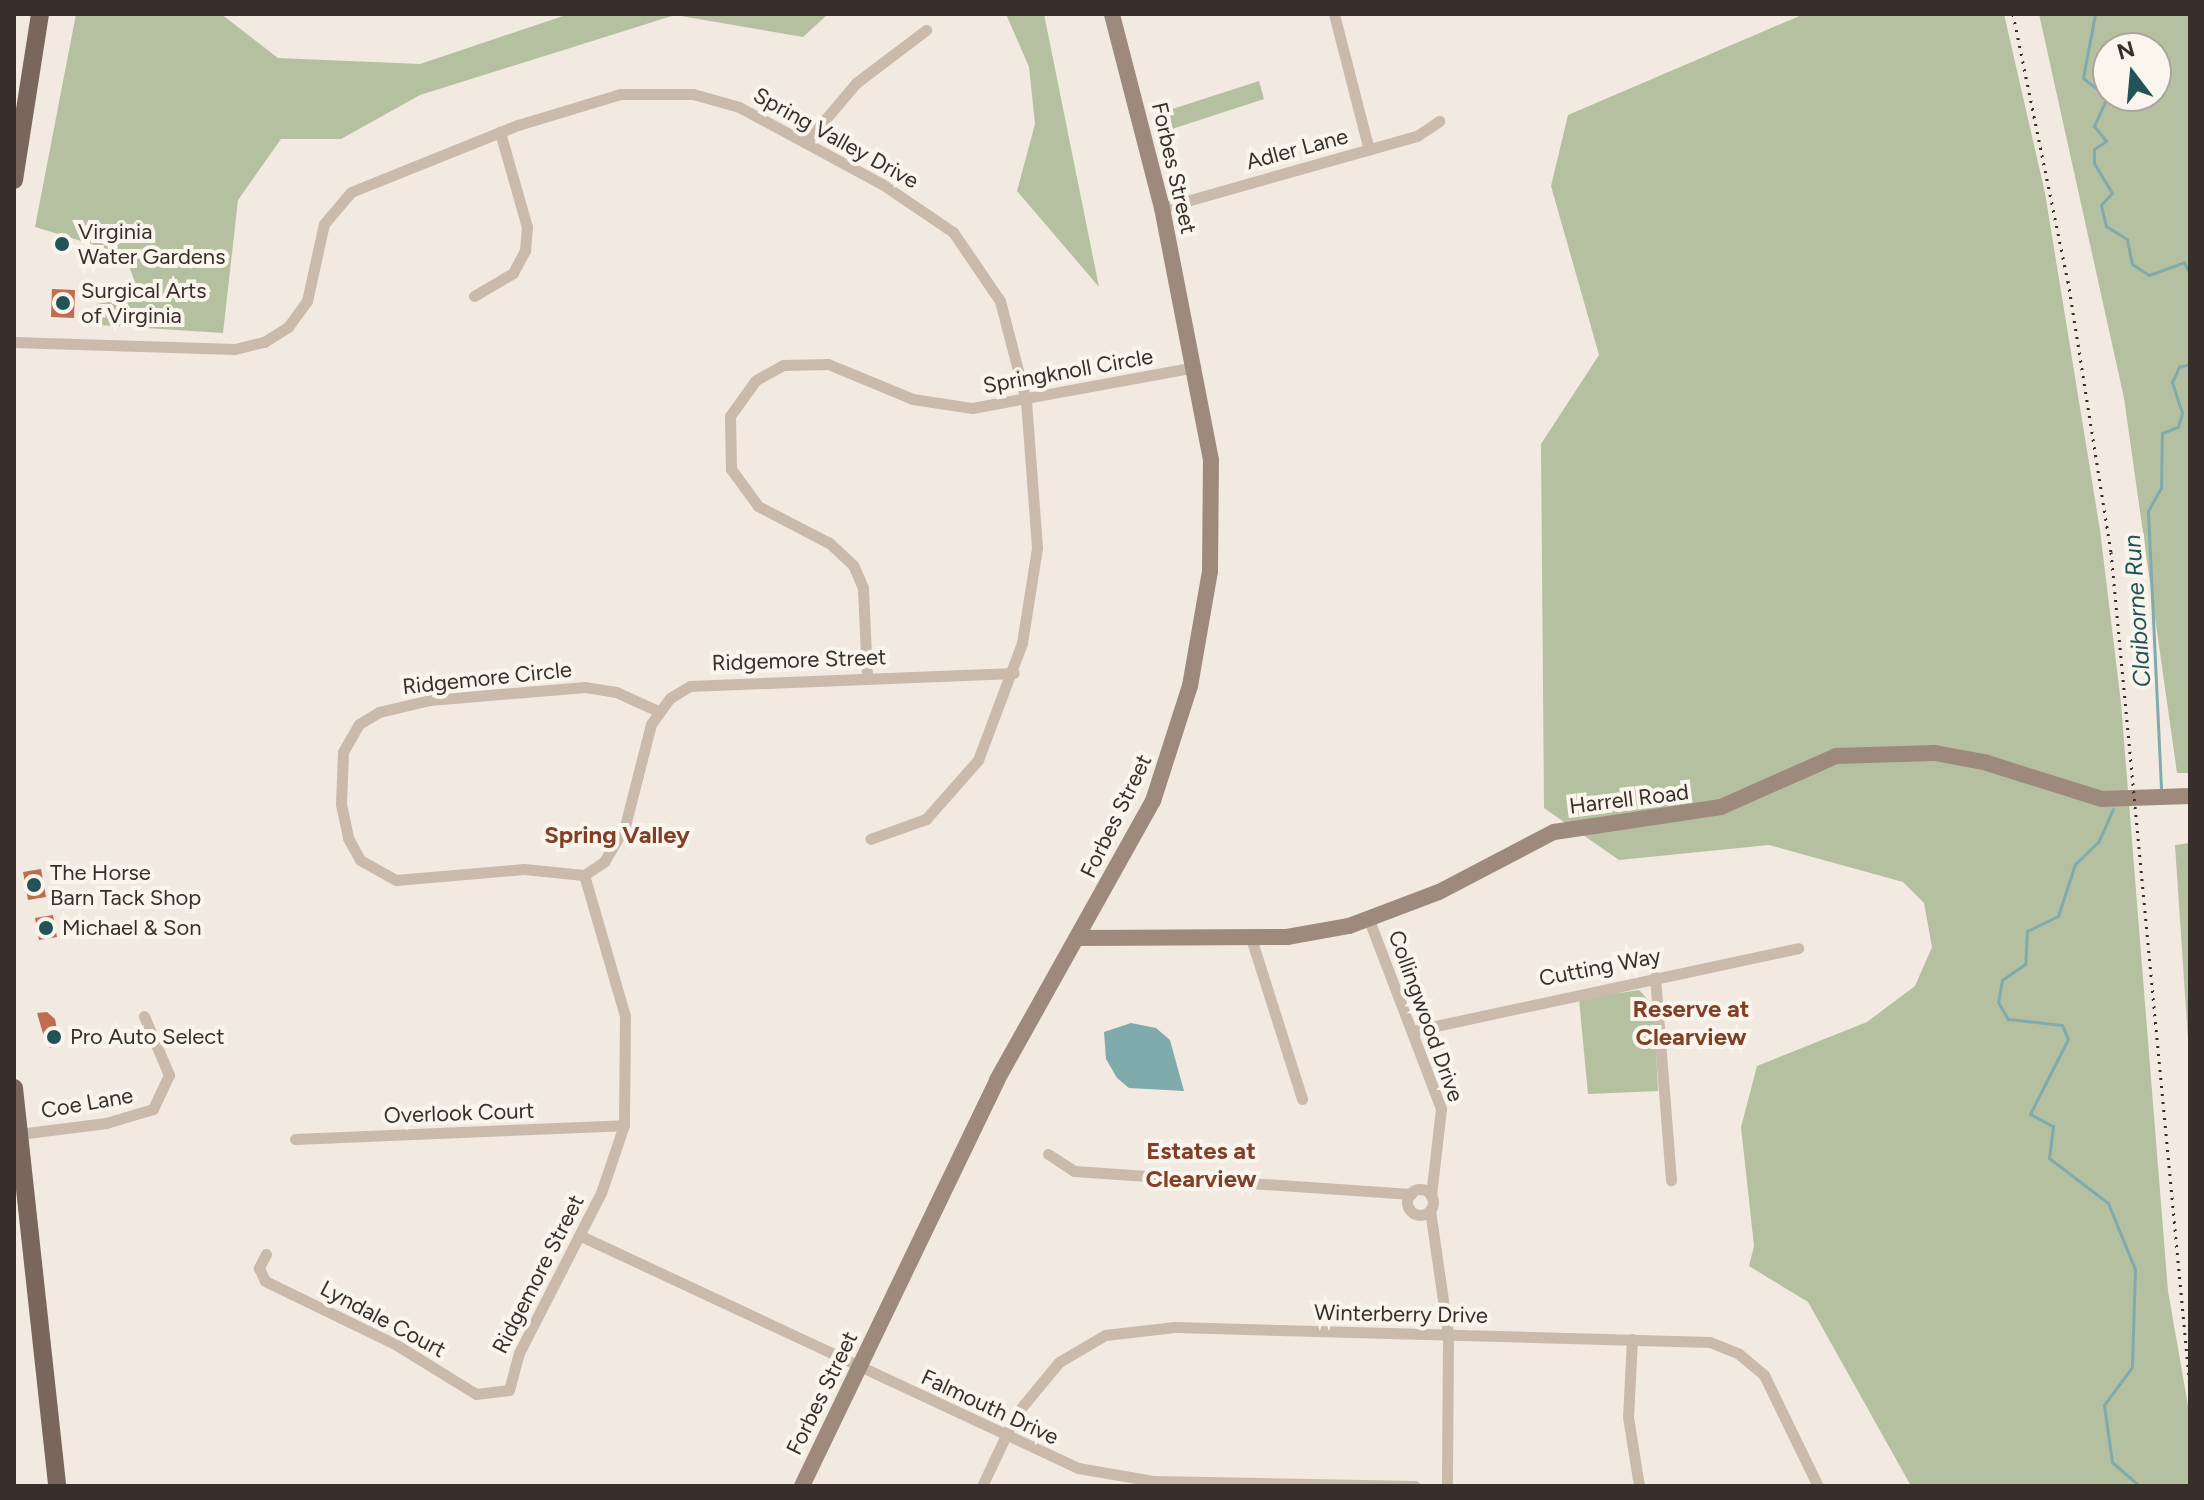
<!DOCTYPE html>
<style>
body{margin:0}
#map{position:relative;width:2204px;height:1500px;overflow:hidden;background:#f2eae0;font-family:Figtree,sans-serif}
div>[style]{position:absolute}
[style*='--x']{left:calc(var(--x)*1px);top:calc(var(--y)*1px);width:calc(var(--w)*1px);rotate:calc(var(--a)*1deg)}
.green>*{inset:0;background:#b5c0a0}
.water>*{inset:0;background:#80abad}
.stream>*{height:3px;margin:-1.5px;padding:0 1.5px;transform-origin:1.5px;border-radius:1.5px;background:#80abad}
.building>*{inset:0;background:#bf6d51}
.street>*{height:11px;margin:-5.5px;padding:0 5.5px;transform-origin:5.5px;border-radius:5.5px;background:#c9baac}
.street>.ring{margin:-5.5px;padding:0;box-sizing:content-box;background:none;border:11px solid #c9baac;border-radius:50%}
.secondary>*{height:16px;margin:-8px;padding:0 8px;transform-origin:8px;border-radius:8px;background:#9d8a7d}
.primary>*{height:18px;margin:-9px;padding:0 9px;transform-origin:9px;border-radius:9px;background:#79675d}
.rail>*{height:3px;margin-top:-1.5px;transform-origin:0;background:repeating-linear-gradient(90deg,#382f2b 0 2px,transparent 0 8px)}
.dots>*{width:22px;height:22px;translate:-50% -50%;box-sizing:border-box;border:4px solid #f9f4ec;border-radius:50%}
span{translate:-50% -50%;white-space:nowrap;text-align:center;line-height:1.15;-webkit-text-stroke:8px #f9f4ec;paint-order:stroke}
.street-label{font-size:22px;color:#382f2b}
.poi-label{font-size:22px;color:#382f2b}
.left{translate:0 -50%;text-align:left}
.water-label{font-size:24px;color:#225357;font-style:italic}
.neighbourhood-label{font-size:24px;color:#823f28;font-weight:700}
.frame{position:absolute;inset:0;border:16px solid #382f2b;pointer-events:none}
.north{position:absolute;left:2092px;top:32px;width:80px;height:80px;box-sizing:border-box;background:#f9f4ec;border:2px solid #aca59f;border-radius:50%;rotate:344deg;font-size:22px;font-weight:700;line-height:32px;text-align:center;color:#382f2b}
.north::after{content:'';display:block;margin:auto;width:28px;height:36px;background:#225357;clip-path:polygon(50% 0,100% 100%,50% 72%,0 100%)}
</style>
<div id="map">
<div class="green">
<i style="clip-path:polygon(76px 14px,221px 14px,278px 58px,420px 64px,569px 14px,828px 14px,803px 37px,675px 15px,420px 95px,341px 139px,281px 139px,238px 200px,223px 333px,98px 325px,96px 304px,141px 297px,124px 254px,35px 227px)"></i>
<i style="clip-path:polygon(1006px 14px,1044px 14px,1099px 287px,1017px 191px,1035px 124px,1029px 67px)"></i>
<i style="clip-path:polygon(1804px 14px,2004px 14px,2045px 193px,2100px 530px,2121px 703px,2168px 1291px,2190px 1417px,2190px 1486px,1911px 1486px,1808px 1302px,1749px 1266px,1754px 1246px,1741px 1127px,1757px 1066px,1867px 1022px,1915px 986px,1932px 947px,1924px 903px,1903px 882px,1769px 845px,1619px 860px,1544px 808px,1541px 444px,1599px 355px,1551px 186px,1568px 115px)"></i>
<i style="clip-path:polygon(evenodd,2039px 14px,2190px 14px,2190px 773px,2177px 773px,2124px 398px,2039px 14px,2156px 48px,2156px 96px,2108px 96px,2108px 48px,2156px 48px)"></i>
<i style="clip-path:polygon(1259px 81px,1264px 99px,1166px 131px,1160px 113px)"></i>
<i style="clip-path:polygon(2190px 843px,2190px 1069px,2175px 845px)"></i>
<i style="clip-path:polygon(1639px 990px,1654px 1006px,1658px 1091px,1588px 1094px,1579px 999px)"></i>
</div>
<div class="water">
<i style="clip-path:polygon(1131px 1023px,1156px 1028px,1170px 1040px,1184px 1091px,1129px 1088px,1117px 1078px,1106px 1059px,1104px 1032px)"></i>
</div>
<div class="stream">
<i style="--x:2095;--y:14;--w:65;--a:100.6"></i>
<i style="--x:2083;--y:78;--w:31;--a:38"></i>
<i style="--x:2107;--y:97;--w:32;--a:114"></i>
<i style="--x:2094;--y:126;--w:19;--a:51"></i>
<i style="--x:2106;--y:141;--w:14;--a:146"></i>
<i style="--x:2094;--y:149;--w:14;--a:90"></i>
<i style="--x:2094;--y:163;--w:35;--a:59"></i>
<i style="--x:2112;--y:193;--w:16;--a:133"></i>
<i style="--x:2101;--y:205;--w:22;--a:77"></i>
<i style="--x:2106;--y:226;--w:25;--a:32"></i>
<i style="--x:2127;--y:239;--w:25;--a:79"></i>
<i style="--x:2132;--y:264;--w:20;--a:33"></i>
<i style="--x:2149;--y:275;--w:37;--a:-20"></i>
<i style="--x:2184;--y:262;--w:14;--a:65"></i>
<i style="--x:2161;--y:788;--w:277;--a:-92.7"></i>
<i style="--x:2148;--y:511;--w:26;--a:-61"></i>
<i style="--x:2161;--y:488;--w:55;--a:-89"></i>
<i style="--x:2162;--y:433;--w:17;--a:-21"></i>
<i style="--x:2178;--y:427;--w:15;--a:-74"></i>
<i style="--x:2182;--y:413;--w:33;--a:-108"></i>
<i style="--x:2172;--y:382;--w:17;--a:-65"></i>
<i style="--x:2179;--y:367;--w:11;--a:-15"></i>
<i style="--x:2113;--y:809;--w:36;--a:114"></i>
<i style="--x:2098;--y:842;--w:32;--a:136"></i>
<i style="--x:2075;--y:864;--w:55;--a:108.1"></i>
<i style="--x:2058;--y:916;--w:34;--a:154"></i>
<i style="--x:2027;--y:931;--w:33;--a:93"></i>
<i style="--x:2025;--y:964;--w:28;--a:145"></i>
<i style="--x:2002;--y:980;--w:22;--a:100"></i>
<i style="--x:1998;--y:1002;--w:20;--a:60"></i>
<i style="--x:2008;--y:1019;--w:54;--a:6.3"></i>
<i style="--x:2062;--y:1025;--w:15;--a:67"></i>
<i style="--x:2068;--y:1039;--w:84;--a:116.9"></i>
<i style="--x:2030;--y:1114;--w:26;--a:28"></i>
<i style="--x:2053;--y:1126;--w:32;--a:97"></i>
<i style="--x:2049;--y:1158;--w:74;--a:37.3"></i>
<i style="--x:2108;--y:1203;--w:71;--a:67.8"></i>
<i style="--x:2135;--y:1269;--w:98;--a:91.8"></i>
<i style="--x:2132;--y:1367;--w:47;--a:126.4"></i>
<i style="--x:2104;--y:1405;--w:58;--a:82"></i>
<i style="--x:2112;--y:1462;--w:37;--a:41"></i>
</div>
<div class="building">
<i style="clip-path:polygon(52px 289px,75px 290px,74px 318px,51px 317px)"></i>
<i style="clip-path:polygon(41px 869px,46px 897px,28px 900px,23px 872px)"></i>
<i style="clip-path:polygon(53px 915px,57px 937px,39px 940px,35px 918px)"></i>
<i style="clip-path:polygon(47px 1012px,55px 1019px,60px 1046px,50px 1048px,44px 1037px,37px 1013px)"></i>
</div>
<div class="street">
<i style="--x:1334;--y:14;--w:140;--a:75.6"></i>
<i style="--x:807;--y:141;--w:76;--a:-49.8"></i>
<i style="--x:856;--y:83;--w:88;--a:-37.1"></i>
<i style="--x:1162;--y:208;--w:265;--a:-15.8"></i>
<i style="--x:1417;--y:136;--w:27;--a:-34"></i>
<i style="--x:474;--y:296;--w:45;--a:-30.5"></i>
<i style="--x:513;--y:273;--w:26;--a:-62"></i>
<i style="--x:525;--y:250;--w:23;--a:-85"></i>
<i style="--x:527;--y:227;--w:99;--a:-105.9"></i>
<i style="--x:14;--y:342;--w:221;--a:1.8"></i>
<i style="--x:235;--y:349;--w:30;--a:-14"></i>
<i style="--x:264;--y:342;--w:28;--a:-32"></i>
<i style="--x:288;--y:327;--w:32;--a:-54"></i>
<i style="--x:307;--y:301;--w:79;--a:-77.6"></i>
<i style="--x:324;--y:224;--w:42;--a:-49.8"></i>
<i style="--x:351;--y:192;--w:180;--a:-21.9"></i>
<i style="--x:518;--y:125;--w:107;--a:-16.9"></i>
<i style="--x:620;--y:94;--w:73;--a:0"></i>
<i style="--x:693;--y:94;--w:48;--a:15.8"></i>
<i style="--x:739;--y:107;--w:162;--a:28.3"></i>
<i style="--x:882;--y:184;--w:86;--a:34.1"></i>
<i style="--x:953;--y:232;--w:83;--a:55.7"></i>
<i style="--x:1000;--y:301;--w:103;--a:75.4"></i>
<i style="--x:1026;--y:401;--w:147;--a:85.7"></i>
<i style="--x:1037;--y:548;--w:96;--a:99"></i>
<i style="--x:1022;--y:643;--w:125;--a:110.6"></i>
<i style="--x:978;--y:760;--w:79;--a:131.4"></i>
<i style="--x:926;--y:819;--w:59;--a:160.3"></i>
<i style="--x:867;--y:677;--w:89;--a:-92.6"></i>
<i style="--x:863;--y:588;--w:25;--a:-113"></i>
<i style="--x:853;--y:565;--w:33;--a:-137"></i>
<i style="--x:829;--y:543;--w:80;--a:-152.5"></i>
<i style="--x:758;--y:506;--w:46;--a:-126.1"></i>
<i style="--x:731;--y:469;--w:53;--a:-91.1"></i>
<i style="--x:730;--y:416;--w:44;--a:-54.2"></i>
<i style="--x:756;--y:380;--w:31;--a:-29"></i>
<i style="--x:783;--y:365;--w:45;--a:-1.3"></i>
<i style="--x:828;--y:364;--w:92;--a:22.4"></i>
<i style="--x:913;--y:399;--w:60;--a:8.7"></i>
<i style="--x:972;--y:408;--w:227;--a:-10.4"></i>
<i style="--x:658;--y:711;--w:46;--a:-155.7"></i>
<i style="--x:616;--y:692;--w:31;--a:-171"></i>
<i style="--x:585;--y:687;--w:156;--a:175.2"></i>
<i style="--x:430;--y:700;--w:52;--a:166.8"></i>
<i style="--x:379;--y:712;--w:23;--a:149"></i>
<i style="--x:359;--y:724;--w:32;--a:120"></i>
<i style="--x:343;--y:752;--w:52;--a:92.2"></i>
<i style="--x:341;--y:804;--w:35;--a:78"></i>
<i style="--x:348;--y:838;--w:25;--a:61"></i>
<i style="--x:360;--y:860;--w:41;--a:29.1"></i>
<i style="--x:396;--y:880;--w:128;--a:-4.9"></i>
<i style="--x:524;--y:869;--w:60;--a:5.7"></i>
<i style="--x:584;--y:875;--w:24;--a:-33"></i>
<i style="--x:604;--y:862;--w:42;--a:-59.7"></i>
<i style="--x:625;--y:826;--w:105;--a:-75.7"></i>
<i style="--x:651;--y:724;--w:32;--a:-54"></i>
<i style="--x:670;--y:698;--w:23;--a:-31"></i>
<i style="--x:690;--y:686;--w:324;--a:-2.3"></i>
<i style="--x:1369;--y:920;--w:202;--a:69.1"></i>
<i style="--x:1441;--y:1109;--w:88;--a:96.6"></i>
<i style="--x:1251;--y:938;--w:169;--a:72.4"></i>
<i style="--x:1655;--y:977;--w:204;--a:85.5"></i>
<i style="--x:1412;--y:1031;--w:395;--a:-12.1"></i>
<i style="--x:19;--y:1134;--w:88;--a:-7.2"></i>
<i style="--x:106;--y:1123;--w:49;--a:-16.6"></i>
<i style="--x:153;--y:1109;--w:38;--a:-65"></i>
<i style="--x:169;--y:1075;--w:64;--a:-113"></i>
<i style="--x:295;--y:1139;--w:329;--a:-2.4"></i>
<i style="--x:1048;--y:1154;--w:31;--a:33"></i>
<i style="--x:1074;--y:1171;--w:338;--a:3.9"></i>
<i class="ring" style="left:1407px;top:1189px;width:15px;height:15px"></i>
<i style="--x:1430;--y:1210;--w:126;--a:81.8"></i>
<i style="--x:1448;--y:1335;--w:151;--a:90.4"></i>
<i style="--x:581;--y:1236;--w:548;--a:25.02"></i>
<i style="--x:1078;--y:1468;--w:76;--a:9.8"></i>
<i style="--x:1153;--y:1481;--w:262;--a:1.1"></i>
<i style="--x:266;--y:1254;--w:16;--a:117"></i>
<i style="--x:259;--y:1268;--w:14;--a:65"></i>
<i style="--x:265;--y:1281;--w:144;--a:25.9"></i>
<i style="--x:395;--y:1344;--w:95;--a:31.7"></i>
<i style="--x:476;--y:1394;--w:33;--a:-7"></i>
<i style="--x:509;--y:1390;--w:38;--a:-75"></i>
<i style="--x:519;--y:1353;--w:180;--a:-62.9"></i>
<i style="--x:601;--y:1193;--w:72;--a:-71.3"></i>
<i style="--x:624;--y:1125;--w:109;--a:-89.5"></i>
<i style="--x:625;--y:1016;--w:147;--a:-106.2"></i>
<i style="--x:1632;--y:1339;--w:78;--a:92.9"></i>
<i style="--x:1628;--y:1417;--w:70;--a:80.9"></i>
<i style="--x:982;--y:1486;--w:80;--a:-64.7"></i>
<i style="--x:1016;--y:1414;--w:67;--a:-50.4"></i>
<i style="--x:1059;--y:1362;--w:53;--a:-30.4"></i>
<i style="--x:1105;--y:1335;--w:70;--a:-6.5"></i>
<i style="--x:1175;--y:1327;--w:535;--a:1.61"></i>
<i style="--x:1710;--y:1342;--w:31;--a:22"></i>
<i style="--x:1739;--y:1354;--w:33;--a:40"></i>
<i style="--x:1764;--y:1375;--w:123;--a:64.1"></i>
</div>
<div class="secondary">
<i style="--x:1077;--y:938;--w:210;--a:-0.3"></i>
<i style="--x:1287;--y:937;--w:63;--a:-10.1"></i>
<i style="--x:1349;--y:926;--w:96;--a:-20.7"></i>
<i style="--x:1439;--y:892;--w:130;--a:-27.6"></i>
<i style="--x:1554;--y:832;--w:169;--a:-8.5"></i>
<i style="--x:1721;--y:807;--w:126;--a:-23.9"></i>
<i style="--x:1836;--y:756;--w:99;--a:-1.7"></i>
<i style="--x:1935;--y:753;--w:50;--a:10.4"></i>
<i style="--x:1984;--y:762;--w:123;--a:17.5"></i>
<i style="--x:2101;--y:799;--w:89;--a:-1.9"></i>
<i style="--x:802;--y:1486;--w:450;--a:-64.3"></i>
<i style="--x:997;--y:1080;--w:320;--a:-60.8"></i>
<i style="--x:1153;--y:801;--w:121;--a:-72.2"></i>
<i style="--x:1190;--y:686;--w:117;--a:-80.1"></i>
<i style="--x:1210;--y:571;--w:111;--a:-89.5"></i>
<i style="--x:1211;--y:460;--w:257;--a:-101"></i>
<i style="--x:1162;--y:208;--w:200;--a:-104.5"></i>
</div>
<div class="primary">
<i style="--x:14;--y:180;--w:168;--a:-81.1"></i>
<i style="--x:14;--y:1088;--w:400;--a:83.8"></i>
</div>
<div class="rail">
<i style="--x:2013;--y:14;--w:273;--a:78.4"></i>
<i style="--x:2068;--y:281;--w:274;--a:81"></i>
<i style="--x:2111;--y:552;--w:840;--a:84.6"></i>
</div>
<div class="dots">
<i style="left:62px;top:244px;background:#225357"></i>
<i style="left:63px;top:303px;background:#225357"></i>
<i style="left:34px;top:885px;background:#225357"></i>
<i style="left:46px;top:928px;background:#225357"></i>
<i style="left:54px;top:1037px;background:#225357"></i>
</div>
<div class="street-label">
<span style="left:836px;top:138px;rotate:29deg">Spring Valley Drive</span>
<span style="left:1297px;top:149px;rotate:-15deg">Adler Lane</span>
<span style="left:1174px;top:168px;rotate:77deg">Forbes Street</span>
<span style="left:1068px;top:371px;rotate:-10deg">Springknoll Circle</span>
<span style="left:799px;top:660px;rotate:-2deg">Ridgemore Street</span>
<span style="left:487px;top:678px;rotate:-6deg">Ridgemore Circle</span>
<span style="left:1629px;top:799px;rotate:-7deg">Harrell Road</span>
<span style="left:1116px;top:816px;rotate:-64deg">Forbes Street</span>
<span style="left:1600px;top:967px;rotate:-11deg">Cutting Way</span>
<span style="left:1426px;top:1016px;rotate:70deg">Collingwood Drive</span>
<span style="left:87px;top:1103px;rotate:-10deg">Coe Lane</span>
<span style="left:459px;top:1113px;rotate:-2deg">Overlook Court</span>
<span style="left:538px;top:1274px;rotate:-63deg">Ridgemore Street</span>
<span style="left:1401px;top:1314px;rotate:1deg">Winterberry Drive</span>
<span style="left:383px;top:1319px;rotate:28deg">Lyndale Court</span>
<span style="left:822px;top:1393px;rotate:-64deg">Forbes Street</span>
<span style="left:990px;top:1407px;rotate:25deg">Falmouth Drive</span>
</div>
<div class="poi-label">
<span class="left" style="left:78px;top:244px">Virginia<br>Water Gardens</span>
<span class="left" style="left:81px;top:303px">Surgical Arts<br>of Virginia</span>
<span class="left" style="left:50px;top:885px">The Horse<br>Barn Tack Shop</span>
<span class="left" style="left:62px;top:928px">Michael &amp; Son</span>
<span class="left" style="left:70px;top:1037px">Pro Auto Select</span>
</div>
<div class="water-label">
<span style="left:2137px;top:611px;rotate:-94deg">Claiborne Run</span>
</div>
<div class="neighbourhood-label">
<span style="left:617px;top:835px">Spring Valley</span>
<span style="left:1691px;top:1023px">Reserve at<br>Clearview</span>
<span style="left:1201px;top:1165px">Estates at<br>Clearview</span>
</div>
<div class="frame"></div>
<div class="north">N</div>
</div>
